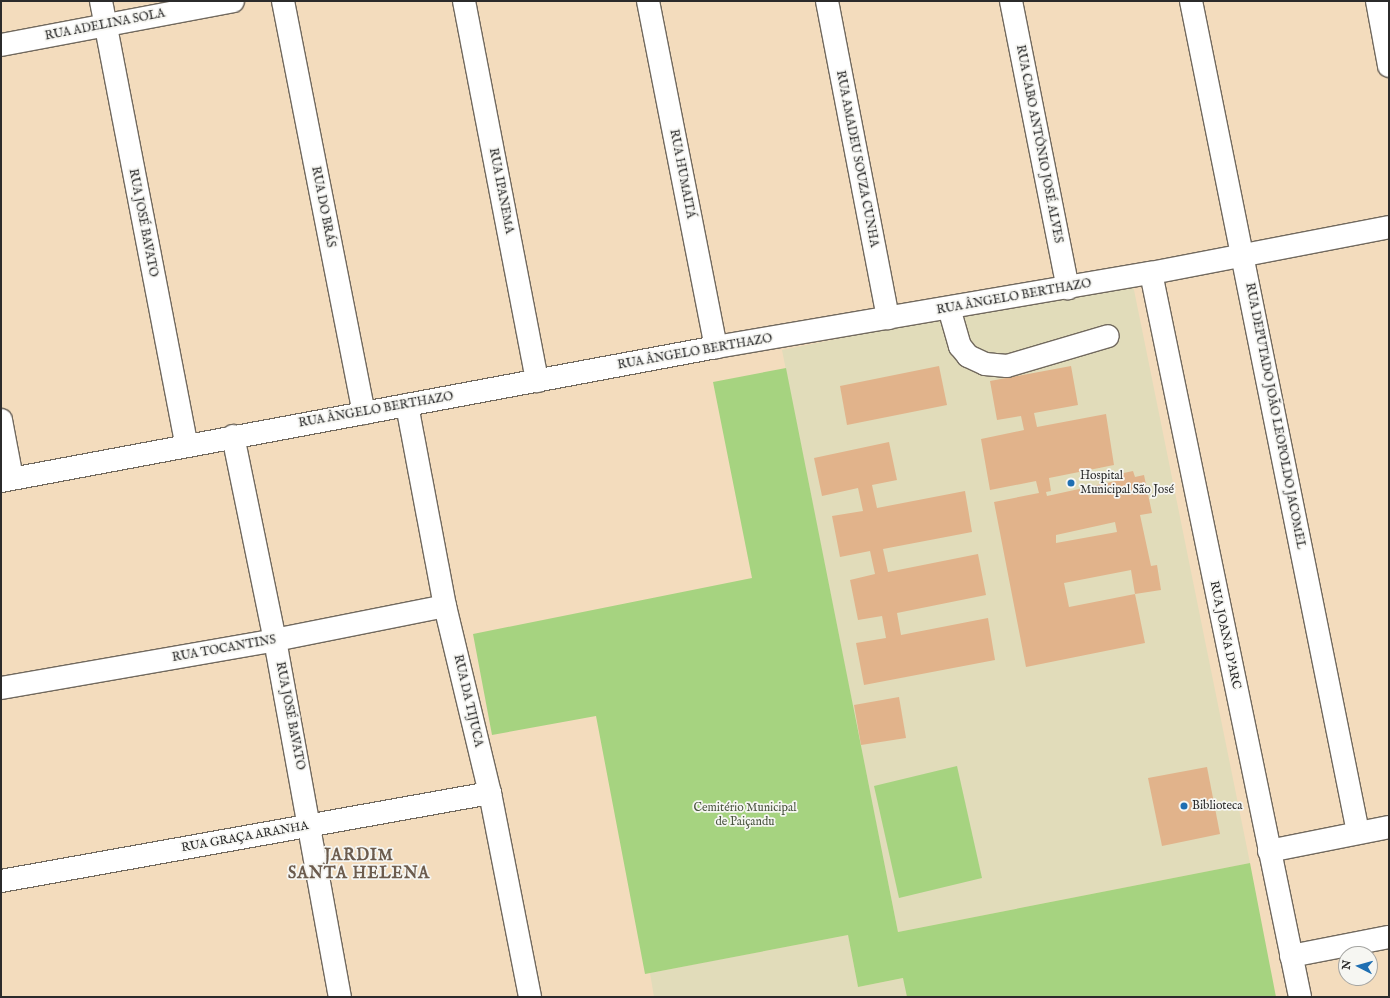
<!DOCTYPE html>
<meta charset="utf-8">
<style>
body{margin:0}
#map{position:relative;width:1390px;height:998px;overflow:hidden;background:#f3dcbd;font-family:"IM FELL English",serif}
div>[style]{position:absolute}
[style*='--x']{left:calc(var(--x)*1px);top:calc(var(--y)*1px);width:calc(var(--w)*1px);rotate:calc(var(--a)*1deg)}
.built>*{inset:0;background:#e1dcba}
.green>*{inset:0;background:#a6d380}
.building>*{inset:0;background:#e1b38b}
.roads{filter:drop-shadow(1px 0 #71695e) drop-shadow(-1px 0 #71695e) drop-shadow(0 1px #71695e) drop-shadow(0 -1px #71695e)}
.minor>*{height:22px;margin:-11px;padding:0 11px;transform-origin:11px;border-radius:11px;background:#fff}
.dots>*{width:11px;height:11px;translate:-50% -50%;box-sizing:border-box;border:2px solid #f6f6f2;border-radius:50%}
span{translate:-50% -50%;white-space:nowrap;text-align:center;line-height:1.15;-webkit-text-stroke:3.5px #f6f6f2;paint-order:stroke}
.street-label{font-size:12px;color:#2b2b2b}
.poi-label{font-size:12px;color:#2b2b2b}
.left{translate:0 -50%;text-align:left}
.park-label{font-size:12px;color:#4a5540}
.district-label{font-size:16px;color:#6b5b4d;font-weight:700;letter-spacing:1px}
.frame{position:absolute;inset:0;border:2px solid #2b2b2b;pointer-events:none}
.north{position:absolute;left:1338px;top:946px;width:40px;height:40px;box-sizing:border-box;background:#f6f6f2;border:1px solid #a5a5a2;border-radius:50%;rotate:276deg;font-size:11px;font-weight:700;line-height:16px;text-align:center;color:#2b2b2b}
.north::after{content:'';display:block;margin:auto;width:14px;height:18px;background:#1f6fb2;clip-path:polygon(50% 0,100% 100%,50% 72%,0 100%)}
</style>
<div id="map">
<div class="built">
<i style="clip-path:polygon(1132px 280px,1250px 863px,898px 932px,782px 350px)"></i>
<i style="clip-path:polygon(848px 935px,858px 987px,904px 978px,907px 997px,654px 997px,650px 973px)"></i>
</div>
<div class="green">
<i style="clip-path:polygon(786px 368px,898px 932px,1250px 863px,1276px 997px,907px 997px,903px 978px,858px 987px,848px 935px,645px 974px,596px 716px,492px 735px,473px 634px,752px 578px,713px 382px)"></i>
<i style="clip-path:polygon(957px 766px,982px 878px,899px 898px,874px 786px)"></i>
</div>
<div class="building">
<i style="clip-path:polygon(939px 366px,947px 405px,847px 425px,840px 386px)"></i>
<i style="clip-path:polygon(evenodd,1071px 366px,1078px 405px,1034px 413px,1037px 427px,1106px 414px,1114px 465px,1049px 478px,1051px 491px,1046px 492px,1047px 496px,1120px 480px,1119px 474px,1133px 471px,1135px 477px,1144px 475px,1152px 513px,1140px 515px,1151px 566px,1157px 565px,1161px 590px,1135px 594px,1131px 570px,1064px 583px,1069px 607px,1135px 594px,1145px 643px,1026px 667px,994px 502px,1039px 493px,1036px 481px,990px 490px,981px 439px,1024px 430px,1021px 416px,997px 420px,990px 381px,1071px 366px,1115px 522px,1117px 532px,1056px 543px,1056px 535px,1115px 522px)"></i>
<i style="clip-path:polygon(889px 442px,897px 480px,872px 485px,877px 508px,965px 491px,972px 532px,883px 549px,888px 572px,978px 554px,986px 595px,897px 613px,901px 635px,988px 618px,995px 660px,864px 685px,856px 643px,886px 638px,882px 616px,858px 620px,850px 580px,875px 574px,870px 551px,840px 557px,832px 516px,863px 511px,858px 488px,822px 496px,814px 458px)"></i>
<i style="clip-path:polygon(899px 697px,906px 738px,861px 745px,854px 705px)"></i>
<i style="clip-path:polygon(1207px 767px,1220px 834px,1162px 846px,1148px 778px)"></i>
</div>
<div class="roads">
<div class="minor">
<i style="--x:101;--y:1;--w:451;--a:79.1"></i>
<i style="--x:283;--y:1;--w:420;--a:78.9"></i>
<i style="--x:464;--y:1;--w:387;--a:79.1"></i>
<i style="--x:648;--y:1;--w:353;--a:78.9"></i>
<i style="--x:827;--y:1;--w:323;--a:79.1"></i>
<i style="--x:1011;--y:1;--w:293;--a:78.8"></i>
<i style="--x:1191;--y:1;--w:848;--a:78.64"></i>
<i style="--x:1377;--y:1;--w:66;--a:79.5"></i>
<i style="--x:1;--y:45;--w:236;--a:-10.7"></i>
<i style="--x:1151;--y:273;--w:739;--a:78.37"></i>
<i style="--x:949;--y:308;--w:40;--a:74"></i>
<i style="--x:960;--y:346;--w:13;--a:51"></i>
<i style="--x:968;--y:356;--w:19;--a:25"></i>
<i style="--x:985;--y:364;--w:22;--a:5"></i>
<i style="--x:1007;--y:366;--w:105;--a:-16.5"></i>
<i style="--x:407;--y:405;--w:205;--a:79.3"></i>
<i style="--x:445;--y:606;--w:192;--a:76.5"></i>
<i style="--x:490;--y:793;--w:208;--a:78.9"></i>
<i style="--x:1;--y:420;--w:59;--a:79.3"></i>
<i style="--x:233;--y:436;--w:208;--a:78.4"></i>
<i style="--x:275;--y:640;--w:363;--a:79.7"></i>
<i style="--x:1;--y:481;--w:727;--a:-10.61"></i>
<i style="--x:716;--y:347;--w:441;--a:-9.7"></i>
<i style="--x:1151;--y:273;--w:242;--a:-10.9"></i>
<i style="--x:1;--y:688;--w:278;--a:-9.9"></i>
<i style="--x:275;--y:640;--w:173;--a:-11.3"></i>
<i style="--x:1269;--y:851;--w:122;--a:-11.3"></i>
<i style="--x:1;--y:881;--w:497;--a:-10.2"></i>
<i style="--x:1291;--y:956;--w:100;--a:-11"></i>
</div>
</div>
<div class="dots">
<i style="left:1071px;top:483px;background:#1f6fb2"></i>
<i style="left:1184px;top:806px;background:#1f6fb2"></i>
</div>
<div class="street-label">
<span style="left:105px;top:25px;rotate:-11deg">RUA ADELINA SOLA</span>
<span style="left:1039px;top:144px;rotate:79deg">RUA CABO ANTÔNIO JOSÉ ALVES</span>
<span style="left:857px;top:159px;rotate:79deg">RUA AMADEU SOUZA CUNHA</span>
<span style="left:682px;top:174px;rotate:79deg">RUA HUMAITÁ</span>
<span style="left:501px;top:191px;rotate:79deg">RUA IPANEMA</span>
<span style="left:323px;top:207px;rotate:79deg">RUA DO BRÁS</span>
<span style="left:143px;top:223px;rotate:79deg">RUA JOSÉ BAVATO</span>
<span style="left:1014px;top:297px;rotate:-10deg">RUA ÂNGELO BERTHAZO</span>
<span style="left:695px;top:352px;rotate:-10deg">RUA ÂNGELO BERTHAZO</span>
<span style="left:376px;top:410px;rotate:-10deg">RUA ÂNGELO BERTHAZO</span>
<span style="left:1275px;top:416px;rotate:79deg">RUA DEPUTADO JOÃO LEOPOLDO JACOMEL</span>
<span style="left:1225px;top:635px;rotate:78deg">RUA JOANA D'ARC</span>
<span style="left:224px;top:649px;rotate:-10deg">RUA TOCANTINS</span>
<span style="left:468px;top:701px;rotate:77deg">RUA DA TIJUCA</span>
<span style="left:290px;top:716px;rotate:79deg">RUA JOSÉ BAVATO</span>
<span style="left:245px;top:837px;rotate:-10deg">RUA GRAÇA ARANHA</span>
</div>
<div class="poi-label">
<span class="left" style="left:1080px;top:483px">Hospital<br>Municipal São José</span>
<span class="left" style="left:1192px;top:806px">Biblioteca</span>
</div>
<div class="park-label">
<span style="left:745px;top:815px">Cemitério Municipal<br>de Paiçandu</span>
</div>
<div class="district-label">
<span style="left:359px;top:865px">JARDIM<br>SANTA HELENA</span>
</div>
<div class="frame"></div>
<div class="north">N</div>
</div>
